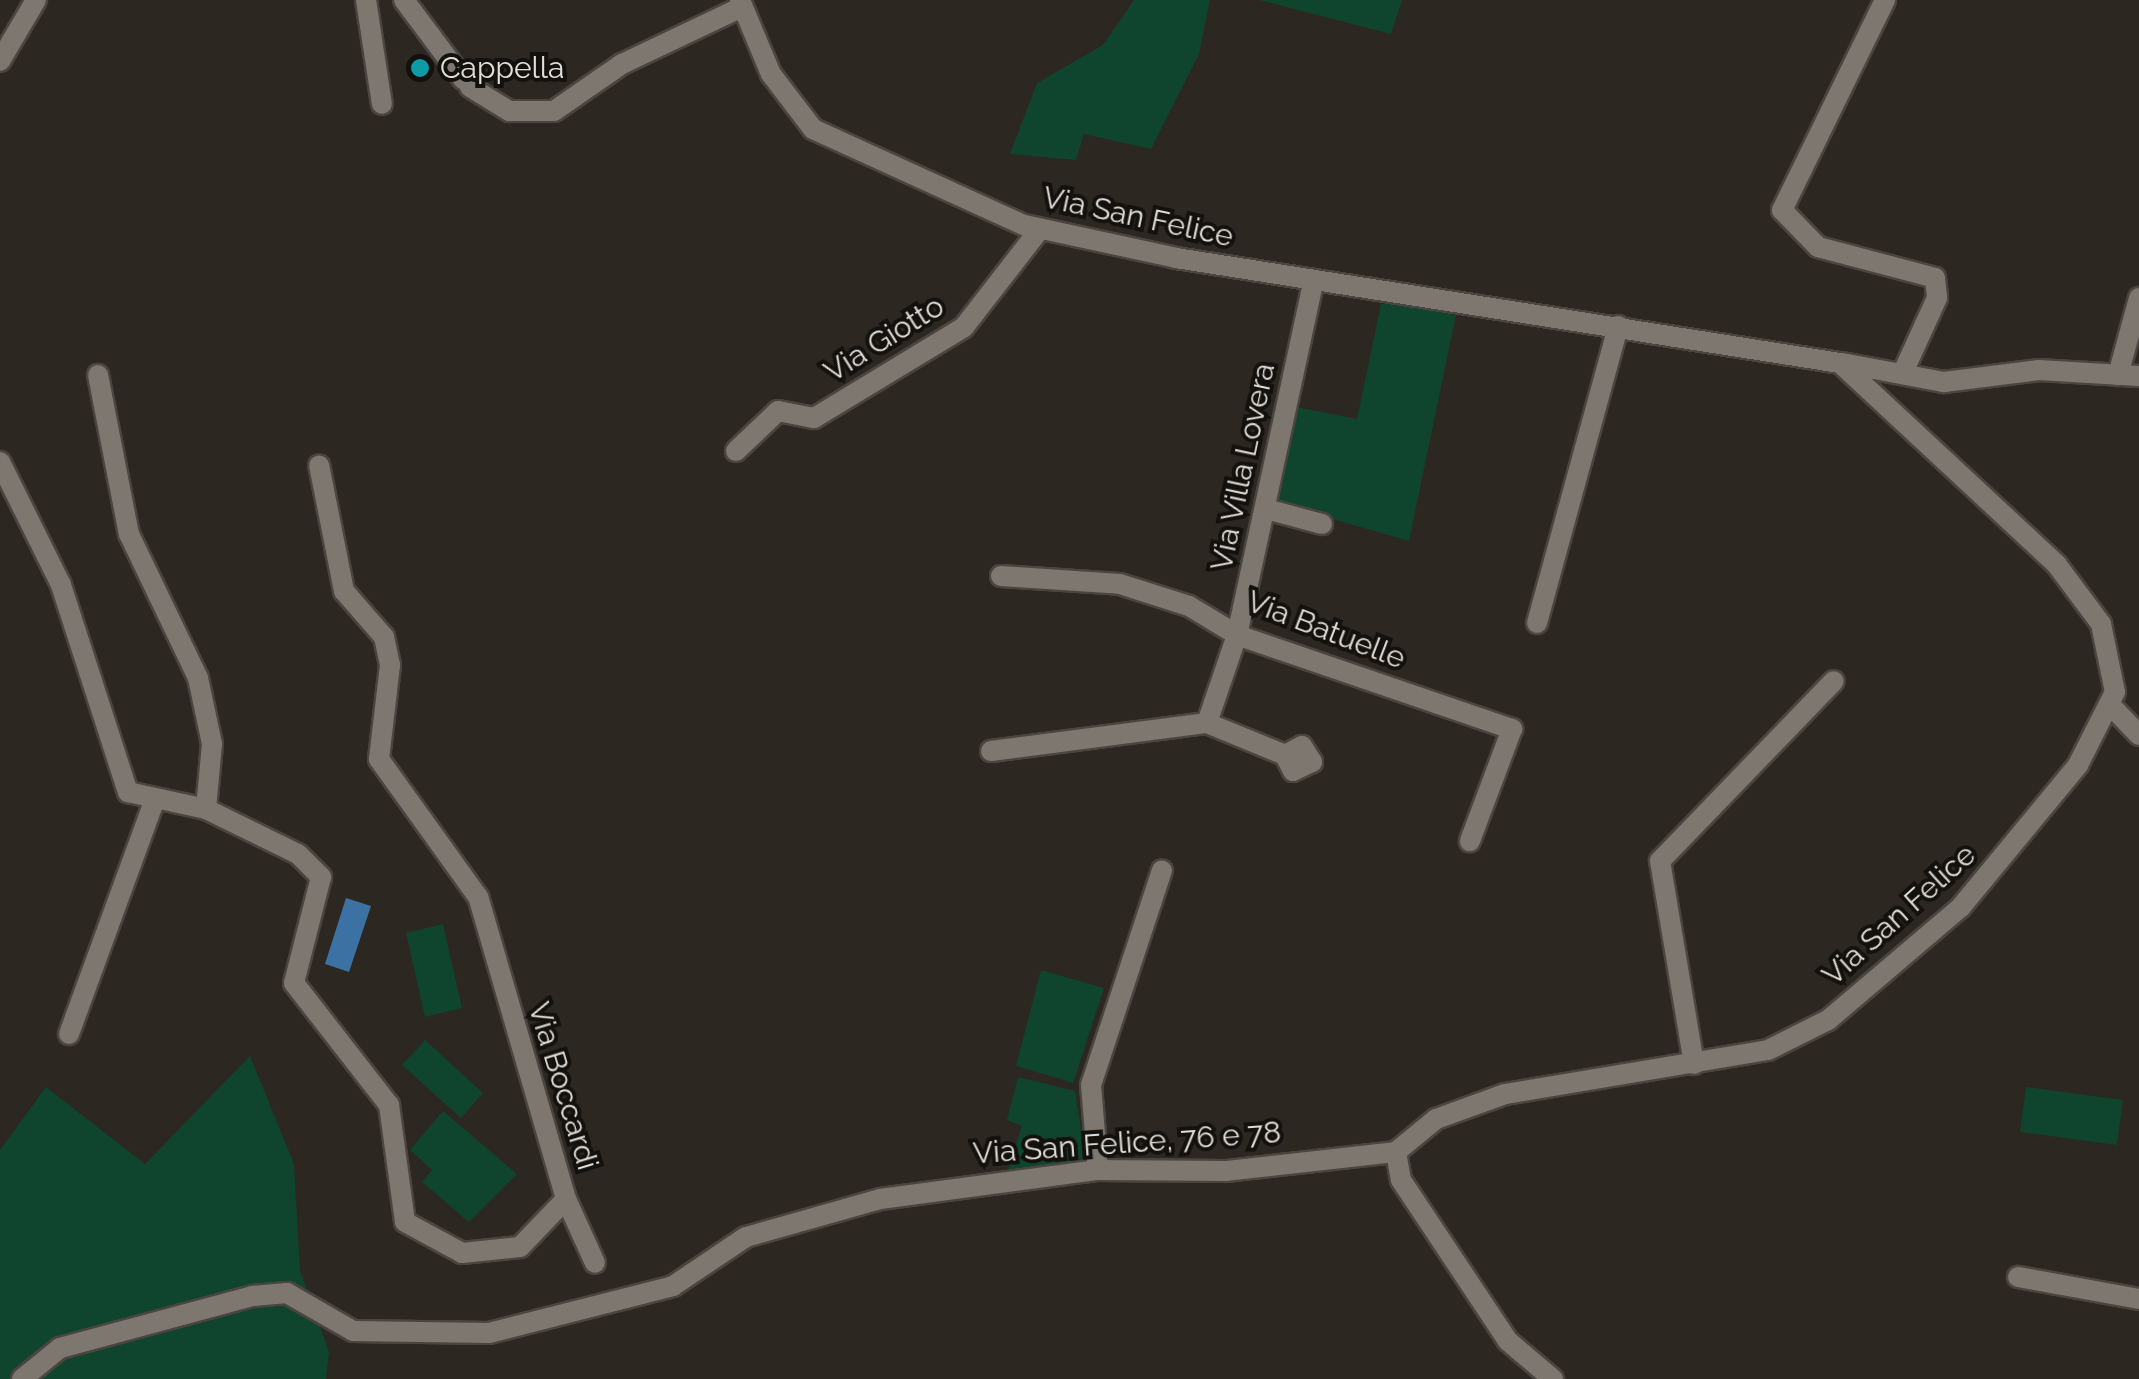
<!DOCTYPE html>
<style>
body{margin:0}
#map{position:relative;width:2139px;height:1379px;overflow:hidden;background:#2d2721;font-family:Raleway,sans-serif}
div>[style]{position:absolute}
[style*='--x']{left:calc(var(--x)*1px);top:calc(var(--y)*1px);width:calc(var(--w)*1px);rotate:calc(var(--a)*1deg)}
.green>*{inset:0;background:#0f442e}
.water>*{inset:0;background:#3c72a3}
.roads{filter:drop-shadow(2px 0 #4a4540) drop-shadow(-2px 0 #4a4540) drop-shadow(0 2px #4a4540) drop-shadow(0 -2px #4a4540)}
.minor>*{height:20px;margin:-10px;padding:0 10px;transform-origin:10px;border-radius:10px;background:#7e7770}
.dots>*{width:28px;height:28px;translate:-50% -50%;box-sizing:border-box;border:5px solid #13110e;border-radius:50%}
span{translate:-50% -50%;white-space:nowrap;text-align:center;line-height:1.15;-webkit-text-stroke:8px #13110e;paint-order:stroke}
.poi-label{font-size:30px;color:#e1ddd9}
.left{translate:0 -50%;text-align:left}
.street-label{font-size:30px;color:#e1ddd9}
</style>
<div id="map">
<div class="green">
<i style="clip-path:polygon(1134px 0,1210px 0,1199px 54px,1151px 149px,1084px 134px,1076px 160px,1010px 154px,1037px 83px,1103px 45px)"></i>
<i style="clip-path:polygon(1259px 0,1402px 0,1391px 34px)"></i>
<i style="clip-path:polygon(1397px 303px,1456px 315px,1409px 541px,1277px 503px,1296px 407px,1357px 419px,1381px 304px)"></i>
<i style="clip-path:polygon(443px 924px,462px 1008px,425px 1017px,406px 933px)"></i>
<i style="clip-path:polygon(1041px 970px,1104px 988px,1073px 1083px,1016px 1066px)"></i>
<i style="clip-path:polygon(425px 1040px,483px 1093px,461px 1118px,402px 1065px)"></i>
<i style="clip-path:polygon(250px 1056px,294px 1164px,300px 1271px,329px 1352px,326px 1379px,0 1379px,0 1150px,46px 1087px,145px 1164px)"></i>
<i style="clip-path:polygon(1018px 1077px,1075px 1091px,1086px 1161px,1008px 1170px,1022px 1126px,1007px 1120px)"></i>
<i style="clip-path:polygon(2026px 1087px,2123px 1100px,2117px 1145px,2020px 1132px)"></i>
<i style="clip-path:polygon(443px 1111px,517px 1174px,469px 1222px,422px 1182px,432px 1170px,410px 1150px)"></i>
</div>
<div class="water">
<i style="clip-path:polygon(346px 898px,371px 906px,349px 972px,325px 964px)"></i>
</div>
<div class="roads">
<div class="minor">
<i style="--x:366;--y:0;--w:105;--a:81.3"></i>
<i style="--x:404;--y:0;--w:99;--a:53.2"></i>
<i style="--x:740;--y:0;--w:80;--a:67.3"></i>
<i style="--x:771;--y:74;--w:69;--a:52.6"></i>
<i style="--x:813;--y:129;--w:232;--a:24.5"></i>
<i style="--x:1024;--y:225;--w:156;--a:12.2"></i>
<i style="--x:1176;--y:258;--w:672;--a:8.99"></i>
<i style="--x:1840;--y:363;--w:296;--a:42.9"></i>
<i style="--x:2057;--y:565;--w:74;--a:53.3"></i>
<i style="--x:2101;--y:624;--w:69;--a:78.4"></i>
<i style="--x:2115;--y:692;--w:82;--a:116.9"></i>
<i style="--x:2078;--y:765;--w:184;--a:129.5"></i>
<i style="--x:1961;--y:907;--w:175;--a:139.6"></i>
<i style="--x:1828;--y:1020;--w:67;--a:153.4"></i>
<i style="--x:1768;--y:1050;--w:267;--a:170.5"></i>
<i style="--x:1505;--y:1094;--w:73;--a:160.1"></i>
<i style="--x:1436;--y:1119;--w:52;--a:140.5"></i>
<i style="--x:1396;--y:1152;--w:28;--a:80"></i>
<i style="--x:1401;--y:1180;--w:193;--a:56.4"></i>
<i style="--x:1508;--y:1341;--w:59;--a:40.2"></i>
<i style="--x:1885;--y:0;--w:234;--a:116.1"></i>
<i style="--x:1782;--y:210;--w:52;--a:45.8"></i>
<i style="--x:1818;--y:247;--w:121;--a:14.8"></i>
<i style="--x:1935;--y:278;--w:20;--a:84"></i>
<i style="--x:1937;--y:298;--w:77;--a:114.6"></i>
<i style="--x:0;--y:61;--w:71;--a:-59.5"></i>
<i style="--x:470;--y:87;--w:46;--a:31.6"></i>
<i style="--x:509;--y:111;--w:45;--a:0"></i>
<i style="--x:554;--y:111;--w:83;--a:-34.7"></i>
<i style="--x:622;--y:64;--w:131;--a:-25.4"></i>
<i style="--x:1842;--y:363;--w:104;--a:10.6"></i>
<i style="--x:1944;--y:382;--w:96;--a:-7.2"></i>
<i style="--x:2039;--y:370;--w:100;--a:3.4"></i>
<i style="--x:98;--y:375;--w:162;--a:79"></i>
<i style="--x:129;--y:534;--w:160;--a:64.4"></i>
<i style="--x:198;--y:678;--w:67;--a:78"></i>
<i style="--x:212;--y:744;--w:65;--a:95.3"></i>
<i style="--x:2118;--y:375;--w:80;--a:-74.7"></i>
<i style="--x:736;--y:451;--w:58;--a:-43.6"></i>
<i style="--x:778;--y:411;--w:37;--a:11"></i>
<i style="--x:814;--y:418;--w:175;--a:-31.2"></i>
<i style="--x:964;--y:327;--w:124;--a:-52.2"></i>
<i style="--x:0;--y:462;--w:137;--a:63.6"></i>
<i style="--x:61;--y:585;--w:218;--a:72.1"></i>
<i style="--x:128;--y:792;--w:80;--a:12.3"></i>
<i style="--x:206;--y:809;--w:102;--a:26.1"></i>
<i style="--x:298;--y:854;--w:33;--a:45"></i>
<i style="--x:321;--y:877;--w:109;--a:104.3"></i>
<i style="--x:294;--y:983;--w:155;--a:52.1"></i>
<i style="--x:389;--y:1105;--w:118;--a:82.2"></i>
<i style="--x:405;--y:1222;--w:65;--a:28.5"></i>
<i style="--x:462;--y:1253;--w:58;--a:-5.9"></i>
<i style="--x:520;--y:1247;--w:66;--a:-46.2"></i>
<i style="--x:566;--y:1199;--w:315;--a:-106.2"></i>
<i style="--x:478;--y:897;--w:170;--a:-125.7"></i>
<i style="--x:379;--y:759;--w:95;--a:-83.3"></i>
<i style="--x:390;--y:665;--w:29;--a:-102"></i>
<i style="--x:384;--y:637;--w:61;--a:-131"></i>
<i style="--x:344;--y:591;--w:128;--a:-101.2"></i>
<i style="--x:1266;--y:509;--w:58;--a:15"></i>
<i style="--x:1001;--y:576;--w:119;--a:3.8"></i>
<i style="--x:1120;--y:584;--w:72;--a:17.7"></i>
<i style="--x:1189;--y:606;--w:56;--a:31.1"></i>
<i style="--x:1237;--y:635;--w:291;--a:18.9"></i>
<i style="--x:1512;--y:729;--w:120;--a:110.6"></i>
<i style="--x:1537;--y:623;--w:308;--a:-74.7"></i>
<i style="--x:2112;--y:707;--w:39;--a:46"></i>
<i style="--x:1207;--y:723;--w:93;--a:-71.2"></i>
<i style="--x:1237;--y:635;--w:363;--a:-77.8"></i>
<i style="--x:991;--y:751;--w:218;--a:-7.4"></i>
<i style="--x:1207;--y:723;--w:84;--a:22.3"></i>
<i style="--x:1285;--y:755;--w:19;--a:-28"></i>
<i style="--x:1302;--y:746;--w:19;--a:58"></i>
<i style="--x:1312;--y:762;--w:21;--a:155"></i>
<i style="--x:1293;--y:771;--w:18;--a:-117"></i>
<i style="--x:69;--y:1034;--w:247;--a:-69.9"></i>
<i style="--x:1694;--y:1064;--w:206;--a:-99.5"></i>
<i style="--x:1660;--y:861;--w:250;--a:-46"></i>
<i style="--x:1098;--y:1170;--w:85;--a:-94.7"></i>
<i style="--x:1091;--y:1085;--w:226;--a:-71.7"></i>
<i style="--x:566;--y:1199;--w:70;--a:65.6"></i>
<i style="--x:2018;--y:1277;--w:123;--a:10.3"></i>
<i style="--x:22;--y:1379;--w:49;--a:-39.2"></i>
<i style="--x:60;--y:1348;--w:200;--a:-15.1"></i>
<i style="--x:253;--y:1296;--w:34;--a:-5"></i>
<i style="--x:287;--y:1293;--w:76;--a:29.9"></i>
<i style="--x:353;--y:1331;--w:136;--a:0.8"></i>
<i style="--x:489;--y:1333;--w:190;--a:-14.3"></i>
<i style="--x:673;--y:1286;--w:88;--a:-33.9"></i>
<i style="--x:746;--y:1237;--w:139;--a:-15.8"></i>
<i style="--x:880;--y:1199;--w:220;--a:-7.6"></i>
<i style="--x:1098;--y:1170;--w:128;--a:0.4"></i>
<i style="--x:1226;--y:1171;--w:171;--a:-6.4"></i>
</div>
</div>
<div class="dots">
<i style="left:420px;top:68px;background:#0f9aa8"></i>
</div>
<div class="poi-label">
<span class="left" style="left:440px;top:68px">Cappella</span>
</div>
<div class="street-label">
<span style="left:1138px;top:217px;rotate:12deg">Via San Felice</span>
<span style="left:884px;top:339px;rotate:-32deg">Via Giotto</span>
<span style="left:1243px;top:467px;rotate:-78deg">Via Villa Lovera</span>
<span style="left:1326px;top:630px;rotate:21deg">Via Batuelle</span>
<span style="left:1899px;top:915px;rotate:-42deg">Via San Felice</span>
<span style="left:563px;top:1086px;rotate:73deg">Via Boccardi</span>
<span style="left:1127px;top:1143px;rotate:-4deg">Via San Felice, 76 e 78</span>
</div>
</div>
